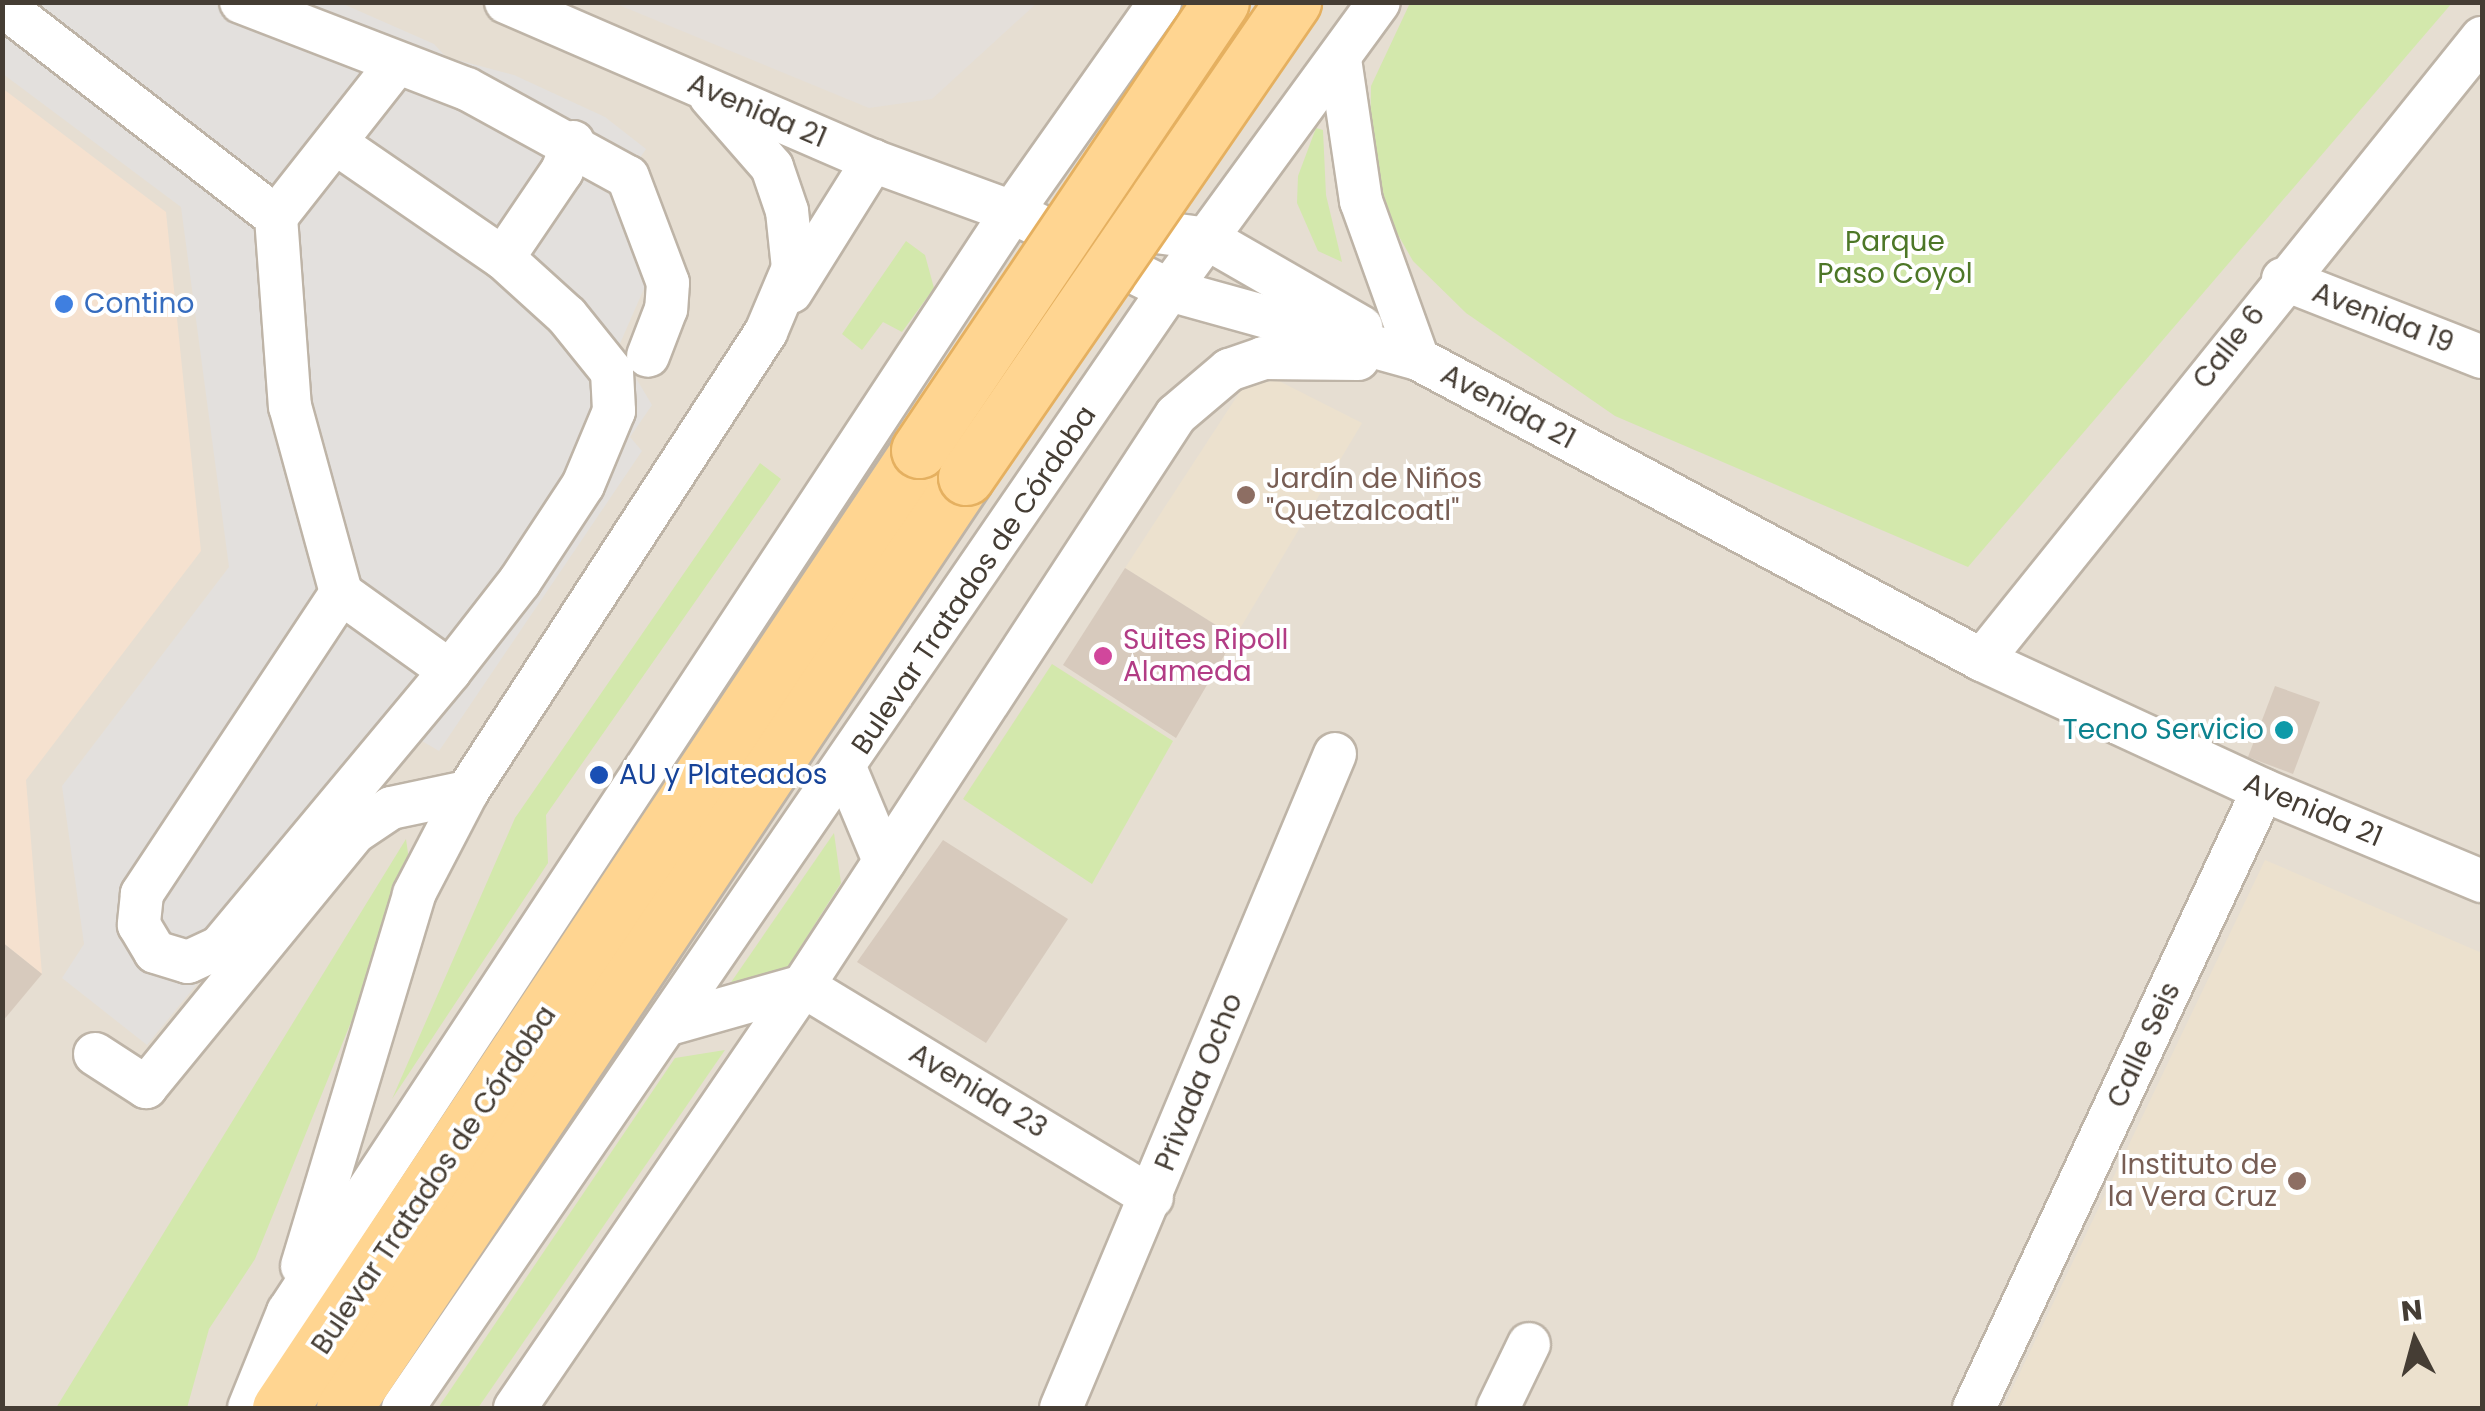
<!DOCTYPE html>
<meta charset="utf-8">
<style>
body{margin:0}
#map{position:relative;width:2485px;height:1411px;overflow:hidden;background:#f2ede4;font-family:Poppins,sans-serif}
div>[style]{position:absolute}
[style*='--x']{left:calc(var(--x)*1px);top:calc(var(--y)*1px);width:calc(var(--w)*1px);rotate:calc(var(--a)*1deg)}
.residential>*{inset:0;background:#e6ded2}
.commercial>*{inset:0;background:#f5e1cf}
.industrial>*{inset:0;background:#e4dfda}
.education>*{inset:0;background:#ece1ce}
.green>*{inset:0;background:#d3e8ac}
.parking>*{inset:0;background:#e3e0dd}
.building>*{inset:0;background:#d7cabd}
.roads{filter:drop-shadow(2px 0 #beb4a7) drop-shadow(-2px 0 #beb4a7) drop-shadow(0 2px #beb4a7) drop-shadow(0 -2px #beb4a7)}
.minor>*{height:42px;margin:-21px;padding:0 21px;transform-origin:21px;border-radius:21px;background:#fff}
.major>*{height:55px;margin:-27.5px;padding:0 27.5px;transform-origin:27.5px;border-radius:27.5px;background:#ffd591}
.bridges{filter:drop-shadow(2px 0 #e5b060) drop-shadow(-2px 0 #e5b060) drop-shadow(0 2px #e5b060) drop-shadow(0 -2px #e5b060)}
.major-bridge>*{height:55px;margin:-27.5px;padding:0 27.5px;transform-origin:27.5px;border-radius:27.5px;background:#ffd591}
.dots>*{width:28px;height:28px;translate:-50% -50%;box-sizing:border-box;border:5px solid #fff;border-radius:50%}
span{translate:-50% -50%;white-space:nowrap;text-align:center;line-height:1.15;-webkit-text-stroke:8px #fff;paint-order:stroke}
.street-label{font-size:28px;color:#453d34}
.park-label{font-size:28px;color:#4d7727}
.shop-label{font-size:28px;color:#366cbe}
.left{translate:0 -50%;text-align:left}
.education-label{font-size:28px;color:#785e54}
.right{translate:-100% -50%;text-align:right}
.hotel-label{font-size:28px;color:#b23c85}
.culture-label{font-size:28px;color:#0d838f}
.transit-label{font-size:28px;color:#164399}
.frame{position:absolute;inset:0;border:5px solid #453d34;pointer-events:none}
.north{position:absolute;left:2365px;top:1291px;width:100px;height:100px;-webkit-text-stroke:8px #fff;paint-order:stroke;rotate:354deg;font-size:28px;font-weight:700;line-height:40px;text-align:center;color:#453d34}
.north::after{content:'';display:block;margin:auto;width:35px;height:45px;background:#453d34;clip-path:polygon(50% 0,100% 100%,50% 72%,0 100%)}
</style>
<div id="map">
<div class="residential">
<i style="clip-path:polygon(3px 3px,2482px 3px,2482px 1408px,3px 1408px)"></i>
</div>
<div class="commercial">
<i style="clip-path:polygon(2px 88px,166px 212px,201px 551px,26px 780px,42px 974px,2px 942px)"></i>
</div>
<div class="industrial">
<i style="clip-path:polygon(614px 3px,1037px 3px,932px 99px,869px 108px)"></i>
</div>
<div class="education">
<i style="clip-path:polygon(1277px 380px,1362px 423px,1235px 637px,1125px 568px,1243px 387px)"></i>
<i style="clip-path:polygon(2265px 860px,2482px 953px,2482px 1408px,2003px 1408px)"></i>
</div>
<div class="green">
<i style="clip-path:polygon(1410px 3px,2452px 3px,1968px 567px,1615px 416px,1466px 313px,1413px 261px,1381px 205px,1370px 153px,1371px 86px)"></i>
<i style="clip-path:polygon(1316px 128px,1323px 130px,1326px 195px,1342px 262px,1318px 251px,1297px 203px,1298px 176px)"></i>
<i style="clip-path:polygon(906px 241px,925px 255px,934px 288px,902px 332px,883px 322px,862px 350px,842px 334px)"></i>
<i style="clip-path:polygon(760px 463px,781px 479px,546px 815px,548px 863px,392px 1099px,515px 818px)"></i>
<i style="clip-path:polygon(1052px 664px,1173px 741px,1092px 884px,963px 799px)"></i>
<i style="clip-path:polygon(834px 833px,841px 883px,782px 976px,725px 991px)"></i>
<i style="clip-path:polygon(406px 839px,411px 874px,255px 1259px,209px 1329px,187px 1408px,56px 1408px)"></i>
<i style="clip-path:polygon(725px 1050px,478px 1408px,438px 1408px,675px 1058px)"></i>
</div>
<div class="parking">
<i style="clip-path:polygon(2px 3px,341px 3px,434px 44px,446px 57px,514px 75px,605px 117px,646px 149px,616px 193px,646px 284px,618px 348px,652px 405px,630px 437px,642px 451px,439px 751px,405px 731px,147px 1045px,62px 978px,84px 944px,62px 786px,229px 567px,181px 207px,3px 74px)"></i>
</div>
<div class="building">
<i style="clip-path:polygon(1125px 568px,1235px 637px,1176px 738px,1063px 665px)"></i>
<i style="clip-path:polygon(2275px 686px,2320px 702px,2293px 774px,2248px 757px)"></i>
<i style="clip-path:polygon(943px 840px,1068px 919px,986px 1043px,857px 962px)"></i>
<i style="clip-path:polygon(2px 942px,42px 974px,2px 1022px)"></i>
</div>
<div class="roads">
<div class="minor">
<i style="--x:241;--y:2;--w:242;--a:21.1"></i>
<i style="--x:467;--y:89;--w:183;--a:28.7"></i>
<i style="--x:628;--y:177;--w:113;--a:69.3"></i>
<i style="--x:668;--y:283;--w:26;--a:94"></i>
<i style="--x:666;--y:309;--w:50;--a:111"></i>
<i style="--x:506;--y:2;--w:400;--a:23.4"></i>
<i style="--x:873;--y:161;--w:148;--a:20.1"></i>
<i style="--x:1012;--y:212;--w:175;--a:26.4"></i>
<i style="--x:1169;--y:290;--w:258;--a:15.5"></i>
<i style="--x:1418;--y:359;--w:639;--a:28.09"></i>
<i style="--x:1982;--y:660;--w:310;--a:24.8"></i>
<i style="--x:2263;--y:790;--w:237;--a:22.6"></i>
<i style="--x:2;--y:5;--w:346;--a:37.7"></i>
<i style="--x:276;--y:217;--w:190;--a:85.8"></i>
<i style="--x:290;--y:406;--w:194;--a:74.7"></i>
<i style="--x:341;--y:593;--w:361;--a:123.5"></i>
<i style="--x:142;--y:894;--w:31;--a:96"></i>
<i style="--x:139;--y:925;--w:31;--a:59"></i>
<i style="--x:155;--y:952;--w:34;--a:17"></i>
<i style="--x:188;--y:962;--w:35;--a:-25"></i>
<i style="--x:220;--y:947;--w:359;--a:-50.2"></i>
<i style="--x:1340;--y:59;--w:144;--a:81.6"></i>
<i style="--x:1361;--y:201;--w:168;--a:70.2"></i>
<i style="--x:337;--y:144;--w:201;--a:34.5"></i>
<i style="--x:503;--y:258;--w:86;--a:42.2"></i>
<i style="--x:567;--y:316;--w:72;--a:51.2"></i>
<i style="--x:612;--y:372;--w:39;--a:87"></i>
<i style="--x:614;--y:411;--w:80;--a:112.7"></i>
<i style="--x:583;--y:485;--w:115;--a:123.3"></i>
<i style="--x:520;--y:581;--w:114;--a:127.9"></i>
<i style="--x:450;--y:671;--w:134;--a:-144.4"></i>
<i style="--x:276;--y:217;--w:192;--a:-51.8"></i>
<i style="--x:1112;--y:226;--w:97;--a:7.7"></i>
<i style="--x:1208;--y:239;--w:177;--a:29.9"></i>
<i style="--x:503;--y:258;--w:105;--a:-55.9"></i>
<i style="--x:562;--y:171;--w:31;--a:-69"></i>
<i style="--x:2283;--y:279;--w:214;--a:21.4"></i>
<i style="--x:791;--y:292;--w:155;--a:-58"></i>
<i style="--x:1982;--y:660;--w:798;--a:-51.21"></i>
<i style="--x:846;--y:770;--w:99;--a:67.3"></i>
<i style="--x:803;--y:986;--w:408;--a:31.2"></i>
<i style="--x:669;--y:1024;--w:139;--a:-15.8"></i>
<i style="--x:95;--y:1054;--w:61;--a:32.9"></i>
<i style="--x:146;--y:1087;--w:330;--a:-50.7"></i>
<i style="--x:355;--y:832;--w:43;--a:-33.7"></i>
<i style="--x:391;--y:808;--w:78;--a:-11.9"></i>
<i style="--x:302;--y:1266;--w:388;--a:-73.2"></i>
<i style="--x:414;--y:894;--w:115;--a:-62.5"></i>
<i style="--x:467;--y:792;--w:549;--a:-56.98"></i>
<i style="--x:766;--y:332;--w:69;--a:-67.1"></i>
<i style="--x:793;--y:268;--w:57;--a:-96"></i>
<i style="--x:787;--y:211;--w:46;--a:-108.8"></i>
<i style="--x:772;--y:167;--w:94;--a:-131.1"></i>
<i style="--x:249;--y:1408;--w:104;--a:-67.9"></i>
<i style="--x:288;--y:1312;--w:1317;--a:-56.65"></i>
<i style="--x:1012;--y:212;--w:257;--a:-54.8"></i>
<i style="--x:403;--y:1408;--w:1355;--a:-55.58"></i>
<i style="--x:1169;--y:290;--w:356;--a:-53.9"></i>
<i style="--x:515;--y:1408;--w:511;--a:-55.69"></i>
<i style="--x:803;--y:986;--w:682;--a:-56.85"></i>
<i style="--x:1176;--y:415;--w:70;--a:-40.3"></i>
<i style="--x:1229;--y:370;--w:36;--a:-19"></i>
<i style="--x:1263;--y:358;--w:95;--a:0.6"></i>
<i style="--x:1061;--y:1408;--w:709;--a:-67.27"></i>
<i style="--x:1498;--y:1408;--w:71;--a:-64.2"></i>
<i style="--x:1974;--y:1408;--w:682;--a:-64.94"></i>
</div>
<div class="major">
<i style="--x:280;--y:1408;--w:1152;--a:-56.3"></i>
<i style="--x:344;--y:1408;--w:1120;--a:-56.25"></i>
</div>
</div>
<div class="bridges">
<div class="major-bridge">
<i style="--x:919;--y:450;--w:540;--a:-56.02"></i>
<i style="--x:966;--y:477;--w:577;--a:-55.46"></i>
</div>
</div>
<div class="dots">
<i style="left:64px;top:304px;background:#3f7fe0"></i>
<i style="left:1246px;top:495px;background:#8d6e63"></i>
<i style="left:1103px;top:656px;background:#d1479c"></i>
<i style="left:2284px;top:730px;background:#0f9aa8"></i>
<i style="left:599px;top:775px;background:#1a4fb4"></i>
<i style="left:2297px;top:1181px;background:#8d6e63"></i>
</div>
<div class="street-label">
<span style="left:757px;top:111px;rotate:23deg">Avenida 21</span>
<span style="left:2383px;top:318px;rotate:21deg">Avenida 19</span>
<span style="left:2229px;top:347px;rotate:-52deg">Calle 6</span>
<span style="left:1508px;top:407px;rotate:28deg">Avenida 21</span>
<span style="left:974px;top:580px;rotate:-56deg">Bulevar Tratados de Córdoba</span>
<span style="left:2313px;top:810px;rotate:23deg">Avenida 21</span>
<span style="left:2144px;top:1045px;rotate:-65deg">Calle Seis</span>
<span style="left:1199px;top:1082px;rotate:-68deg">Privada Ocho</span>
<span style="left:978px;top:1091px;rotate:31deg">Avenida 23</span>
<span style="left:434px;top:1180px;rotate:-56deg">Bulevar Tratados de Córdoba</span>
</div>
<div class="park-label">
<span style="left:1895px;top:258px">Parque<br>Paso Coyol</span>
</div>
<div class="shop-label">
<span class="left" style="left:84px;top:304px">Contino</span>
</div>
<div class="education-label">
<span class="left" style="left:1266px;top:495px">Jardín de Niños<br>"Quetzalcoatl"</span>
<span class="right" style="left:2277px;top:1181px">Instituto de<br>la Vera Cruz</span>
</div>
<div class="hotel-label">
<span class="left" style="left:1123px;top:656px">Suites Ripoll<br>Alameda</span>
</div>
<div class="culture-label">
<span class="right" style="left:2264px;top:730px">Tecno Servicio</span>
</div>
<div class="transit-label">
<span class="left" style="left:619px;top:775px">AU y Plateados</span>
</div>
<div class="frame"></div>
<div class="north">N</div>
</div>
